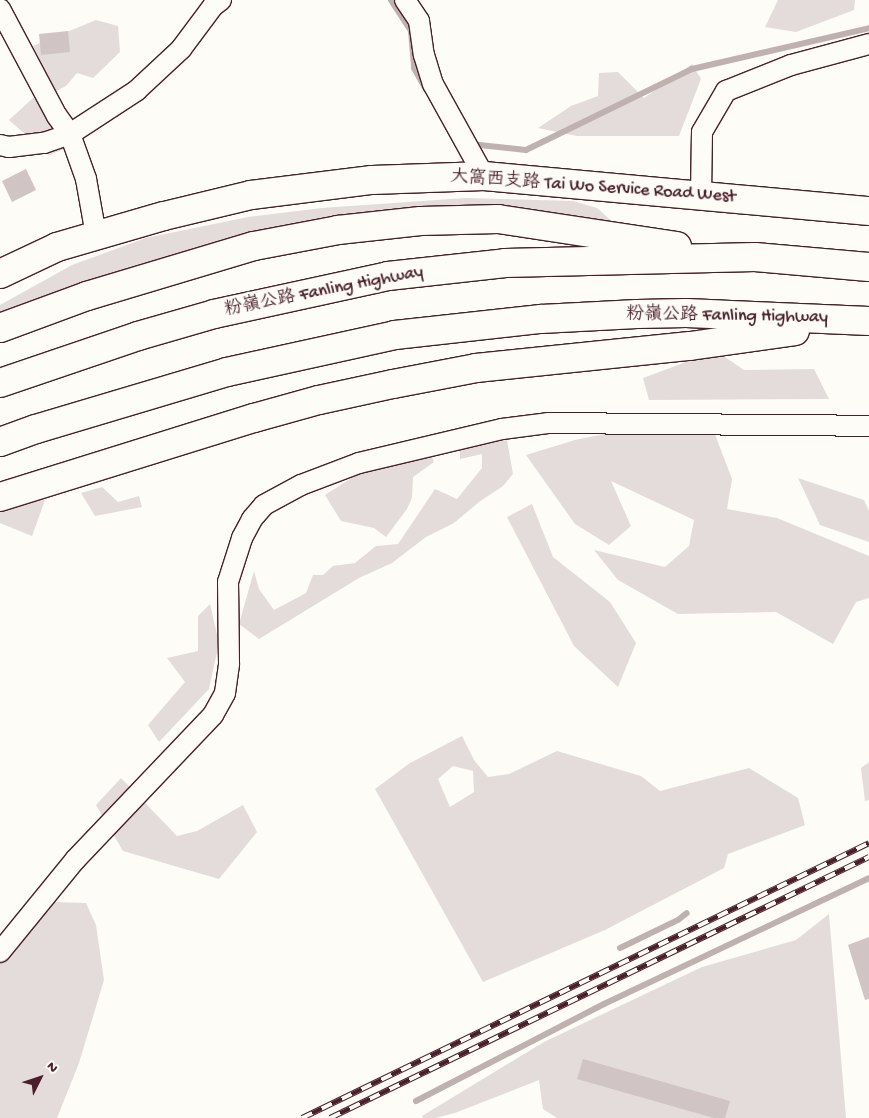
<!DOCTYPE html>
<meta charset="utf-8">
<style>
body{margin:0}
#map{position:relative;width:869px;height:1118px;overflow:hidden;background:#fdfcf7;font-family:"Gochi Hand","LXGW WenKai TC",sans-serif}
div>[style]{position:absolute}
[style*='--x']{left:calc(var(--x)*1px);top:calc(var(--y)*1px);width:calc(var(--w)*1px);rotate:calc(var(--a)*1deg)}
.green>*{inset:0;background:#e3dcda}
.stream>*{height:6px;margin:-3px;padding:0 3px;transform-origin:3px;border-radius:3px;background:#c0b1b1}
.building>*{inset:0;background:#d0c5c4}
.roads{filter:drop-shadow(1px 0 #4a1f2b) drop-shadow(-1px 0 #4a1f2b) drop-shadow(0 1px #4a1f2b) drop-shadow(0 -1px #4a1f2b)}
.minor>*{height:20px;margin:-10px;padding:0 10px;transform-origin:10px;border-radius:10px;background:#fdfcf7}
.secondary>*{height:28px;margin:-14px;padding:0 14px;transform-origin:14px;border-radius:14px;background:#fdfcf7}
.motorway>*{height:28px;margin:-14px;padding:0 14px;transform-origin:14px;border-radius:14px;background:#fdfcf7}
.rail>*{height:5.5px;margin-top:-2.75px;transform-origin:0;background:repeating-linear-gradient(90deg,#fdfcf7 0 11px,#4a1f2b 0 22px);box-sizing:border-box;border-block:1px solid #4a1f2b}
span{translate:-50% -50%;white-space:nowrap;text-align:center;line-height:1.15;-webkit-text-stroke:4.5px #fdfcf7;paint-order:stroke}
.street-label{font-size:18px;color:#4a1f2b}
.north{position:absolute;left:15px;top:1053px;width:50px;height:50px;-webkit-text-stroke:4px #fdfcf7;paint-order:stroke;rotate:49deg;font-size:14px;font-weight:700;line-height:20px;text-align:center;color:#4a1f2b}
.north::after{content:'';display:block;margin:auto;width:18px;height:22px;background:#4a1f2b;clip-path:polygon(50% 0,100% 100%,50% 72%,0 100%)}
</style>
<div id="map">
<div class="green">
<i style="clip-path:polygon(778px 0,855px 0,854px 10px,796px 32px,765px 27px)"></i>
<i style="clip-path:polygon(96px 20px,118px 26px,120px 52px,93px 78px,77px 73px,66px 86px,56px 91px,33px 46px)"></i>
<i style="clip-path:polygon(692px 64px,701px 79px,679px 136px,577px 136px,538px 128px,571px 106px,598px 96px,599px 73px,618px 72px,644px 98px)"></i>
<i style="clip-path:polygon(33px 98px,63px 113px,70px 147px,49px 155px,9px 120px)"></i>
<i style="clip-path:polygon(466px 198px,573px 201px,597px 208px,616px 225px,324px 222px,0 318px,0 305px,72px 265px,146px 238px,248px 217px,322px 208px)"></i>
<i style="clip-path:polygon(716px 351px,744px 370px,814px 369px,829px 399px,649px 400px,643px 378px)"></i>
<i style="clip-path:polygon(708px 416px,732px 479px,727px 509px,777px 518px,869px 556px,869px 598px,856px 602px,833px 644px,776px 612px,678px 614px,618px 580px,594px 550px,665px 567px,689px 546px,694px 520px,611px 481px,631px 526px,609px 545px,575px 524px,526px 455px,575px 440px,688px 417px)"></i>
<i style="clip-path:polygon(507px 440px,513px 474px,503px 486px,479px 502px,454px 523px,426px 537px,392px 563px,359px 578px,259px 639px,239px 624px,254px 571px,259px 589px,274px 610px,306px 593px,313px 575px,323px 575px,333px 566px,355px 563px,376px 546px,398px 544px,435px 489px,457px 499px,482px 468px,482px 454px,460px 459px,460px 449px)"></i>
<i style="clip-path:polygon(428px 446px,434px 462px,413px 477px,412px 498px,407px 509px,386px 537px,374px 528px,341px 521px,325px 495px,366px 469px)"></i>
<i style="clip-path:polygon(798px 478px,864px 500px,869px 511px,869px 542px,820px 525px)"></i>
<i style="clip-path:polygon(102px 487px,118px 502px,139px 496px,142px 507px,95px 516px,81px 493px)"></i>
<i style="clip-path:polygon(0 496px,45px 500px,32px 536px,0 523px)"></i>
<i style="clip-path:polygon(532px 504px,553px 557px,610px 602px,636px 643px,618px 687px,574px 646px,507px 517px)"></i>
<i style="clip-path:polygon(210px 604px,219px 643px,209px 689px,159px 742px,148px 725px,185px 682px,167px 658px,198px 651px,198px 616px)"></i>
<i style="clip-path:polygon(evenodd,462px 736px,474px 760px,488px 777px,509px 774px,557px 751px,641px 776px,660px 791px,749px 768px,798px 798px,805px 825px,728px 854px,724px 868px,605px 930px,483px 982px,375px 789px,410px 763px,462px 736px,453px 766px,473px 771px,474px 792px,450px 807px,438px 779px,453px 766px)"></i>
<i style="clip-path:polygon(869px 762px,869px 800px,865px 801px,861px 768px)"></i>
<i style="clip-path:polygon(121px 778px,177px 836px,197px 831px,243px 805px,257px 832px,219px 879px,123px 851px,96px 805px)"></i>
<i style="clip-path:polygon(52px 902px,86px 903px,96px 925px,104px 980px,79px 1063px,57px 1118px,0 1118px,0 944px)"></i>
<i style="clip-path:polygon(829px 914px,846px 1118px,557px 1118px,543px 1109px,539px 1080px,455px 1113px,435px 1118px,423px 1118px,422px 1116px,544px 1042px,702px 967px,796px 940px)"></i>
</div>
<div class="stream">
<i style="--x:391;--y:0;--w:37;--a:57"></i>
<i style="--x:411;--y:31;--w:37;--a:85"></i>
<i style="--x:414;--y:68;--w:25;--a:61"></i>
<i style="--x:470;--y:144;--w:56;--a:6.1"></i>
<i style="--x:526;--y:150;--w:185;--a:-26"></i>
<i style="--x:692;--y:69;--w:182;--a:-13"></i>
<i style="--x:620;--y:948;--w:64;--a:-25.8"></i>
<i style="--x:678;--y:920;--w:11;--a:-38"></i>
<i style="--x:416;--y:1101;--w:212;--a:-27.3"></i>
<i style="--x:604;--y:1004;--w:293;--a:-25.4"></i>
</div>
<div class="building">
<i style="clip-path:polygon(68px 31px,70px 52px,41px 55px,39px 34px)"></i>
<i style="clip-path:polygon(26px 169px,36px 190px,12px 202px,2px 181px)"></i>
<i style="clip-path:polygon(869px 937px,869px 999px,865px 1000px,848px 945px)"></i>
<i style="clip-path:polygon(583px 1059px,730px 1101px,725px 1118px,714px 1118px,577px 1079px)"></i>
</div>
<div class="roads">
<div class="minor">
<i style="--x:405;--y:0;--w:25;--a:56"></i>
<i style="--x:419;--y:21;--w:34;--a:82"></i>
<i style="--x:424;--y:55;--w:30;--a:73"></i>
<i style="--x:433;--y:84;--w:105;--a:61"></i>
<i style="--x:0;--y:9;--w:121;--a:62"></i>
<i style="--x:57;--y:116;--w:22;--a:54"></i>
<i style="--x:70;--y:134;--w:48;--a:70.4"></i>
<i style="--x:86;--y:179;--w:46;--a:79.9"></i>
<i style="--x:94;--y:224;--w:11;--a:68"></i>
<i style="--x:0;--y:145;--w:9;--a:13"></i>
<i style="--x:9;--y:147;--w:35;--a:-7"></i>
<i style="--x:44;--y:143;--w:28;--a:-19"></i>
<i style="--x:70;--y:134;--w:79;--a:-33.1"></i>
<i style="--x:136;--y:91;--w:62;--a:-43"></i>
<i style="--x:181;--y:49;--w:54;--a:-53.3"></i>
<i style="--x:213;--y:6;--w:10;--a:-37"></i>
<i style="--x:701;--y:195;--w:63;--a:-89.1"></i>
<i style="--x:702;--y:132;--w:48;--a:-59.7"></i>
<i style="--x:726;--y:91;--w:70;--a:-21.8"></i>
<i style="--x:791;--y:65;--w:81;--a:-15.1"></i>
<i style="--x:0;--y:952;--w:119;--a:-50.8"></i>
<i style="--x:75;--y:860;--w:200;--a:-46.4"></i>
<i style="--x:213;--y:715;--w:25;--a:-61"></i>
<i style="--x:225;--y:693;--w:30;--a:-82"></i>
<i style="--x:229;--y:663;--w:81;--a:-90.7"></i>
<i style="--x:228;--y:582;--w:46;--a:-72.3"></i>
<i style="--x:242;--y:538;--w:21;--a:-62"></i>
<i style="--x:252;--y:519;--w:18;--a:-49"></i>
<i style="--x:264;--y:505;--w:42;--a:-28.4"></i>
<i style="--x:301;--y:485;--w:62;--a:-20.8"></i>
<i style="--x:359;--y:463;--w:147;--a:-13.4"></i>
<i style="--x:502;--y:429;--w:46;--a:-7.4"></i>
<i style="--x:548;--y:423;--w:321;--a:0.5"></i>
</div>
<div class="secondary">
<i style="--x:0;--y:274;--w:63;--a:-25.3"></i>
<i style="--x:57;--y:247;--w:111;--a:-16.2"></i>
<i style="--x:164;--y:216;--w:89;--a:-13.6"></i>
<i style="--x:251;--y:195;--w:122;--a:-7.1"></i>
<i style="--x:372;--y:180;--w:112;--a:-2"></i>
<i style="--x:484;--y:176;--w:387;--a:5.2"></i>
</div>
<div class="motorway">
<i style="--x:0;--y:328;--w:93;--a:-20.2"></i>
<i style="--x:87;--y:296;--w:174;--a:-16.7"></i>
<i style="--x:254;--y:246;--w:86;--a:-10.8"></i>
<i style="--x:338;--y:230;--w:83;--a:-6.2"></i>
<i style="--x:421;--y:221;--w:77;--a:-1.5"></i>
<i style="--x:498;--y:219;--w:181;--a:8.6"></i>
<i style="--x:0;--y:383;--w:146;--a:-18.8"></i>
<i style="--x:138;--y:336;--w:79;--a:-16.1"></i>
<i style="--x:214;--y:314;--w:178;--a:-12.3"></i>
<i style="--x:388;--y:276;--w:118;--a:-6.3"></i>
<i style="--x:505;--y:263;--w:250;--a:-1.4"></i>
<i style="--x:755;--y:257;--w:114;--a:5"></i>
<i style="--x:0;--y:442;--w:38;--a:-20"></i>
<i style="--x:36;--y:429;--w:199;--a:-16.6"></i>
<i style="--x:227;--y:372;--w:172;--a:-12.4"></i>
<i style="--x:395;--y:335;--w:147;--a:-6.3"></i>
<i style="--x:541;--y:319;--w:96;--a:-3"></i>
<i style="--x:637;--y:314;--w:49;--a:-1.2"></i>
<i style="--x:686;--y:313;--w:183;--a:2.5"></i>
<i style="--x:0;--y:497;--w:266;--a:-17.3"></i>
<i style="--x:254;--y:418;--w:67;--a:-15.5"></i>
<i style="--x:319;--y:400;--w:76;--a:-12.2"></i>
<i style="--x:393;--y:384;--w:85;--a:-10.9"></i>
<i style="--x:476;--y:368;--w:215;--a:-5.9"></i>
<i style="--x:690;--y:346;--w:106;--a:-8.1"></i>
</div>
</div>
<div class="rail">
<i style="--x:302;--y:1118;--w:630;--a:-25.87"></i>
<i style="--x:330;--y:1118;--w:599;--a:-25.84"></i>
</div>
<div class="street-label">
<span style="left:593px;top:188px;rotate:4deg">大窩西支路 Tai Wo Service Road West</span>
<span style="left:324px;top:292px;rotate:-11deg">粉嶺公路 Fanling Highway</span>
<span style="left:727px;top:317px;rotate:1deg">粉嶺公路 Fanling Highway</span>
</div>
<div class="north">N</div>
</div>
